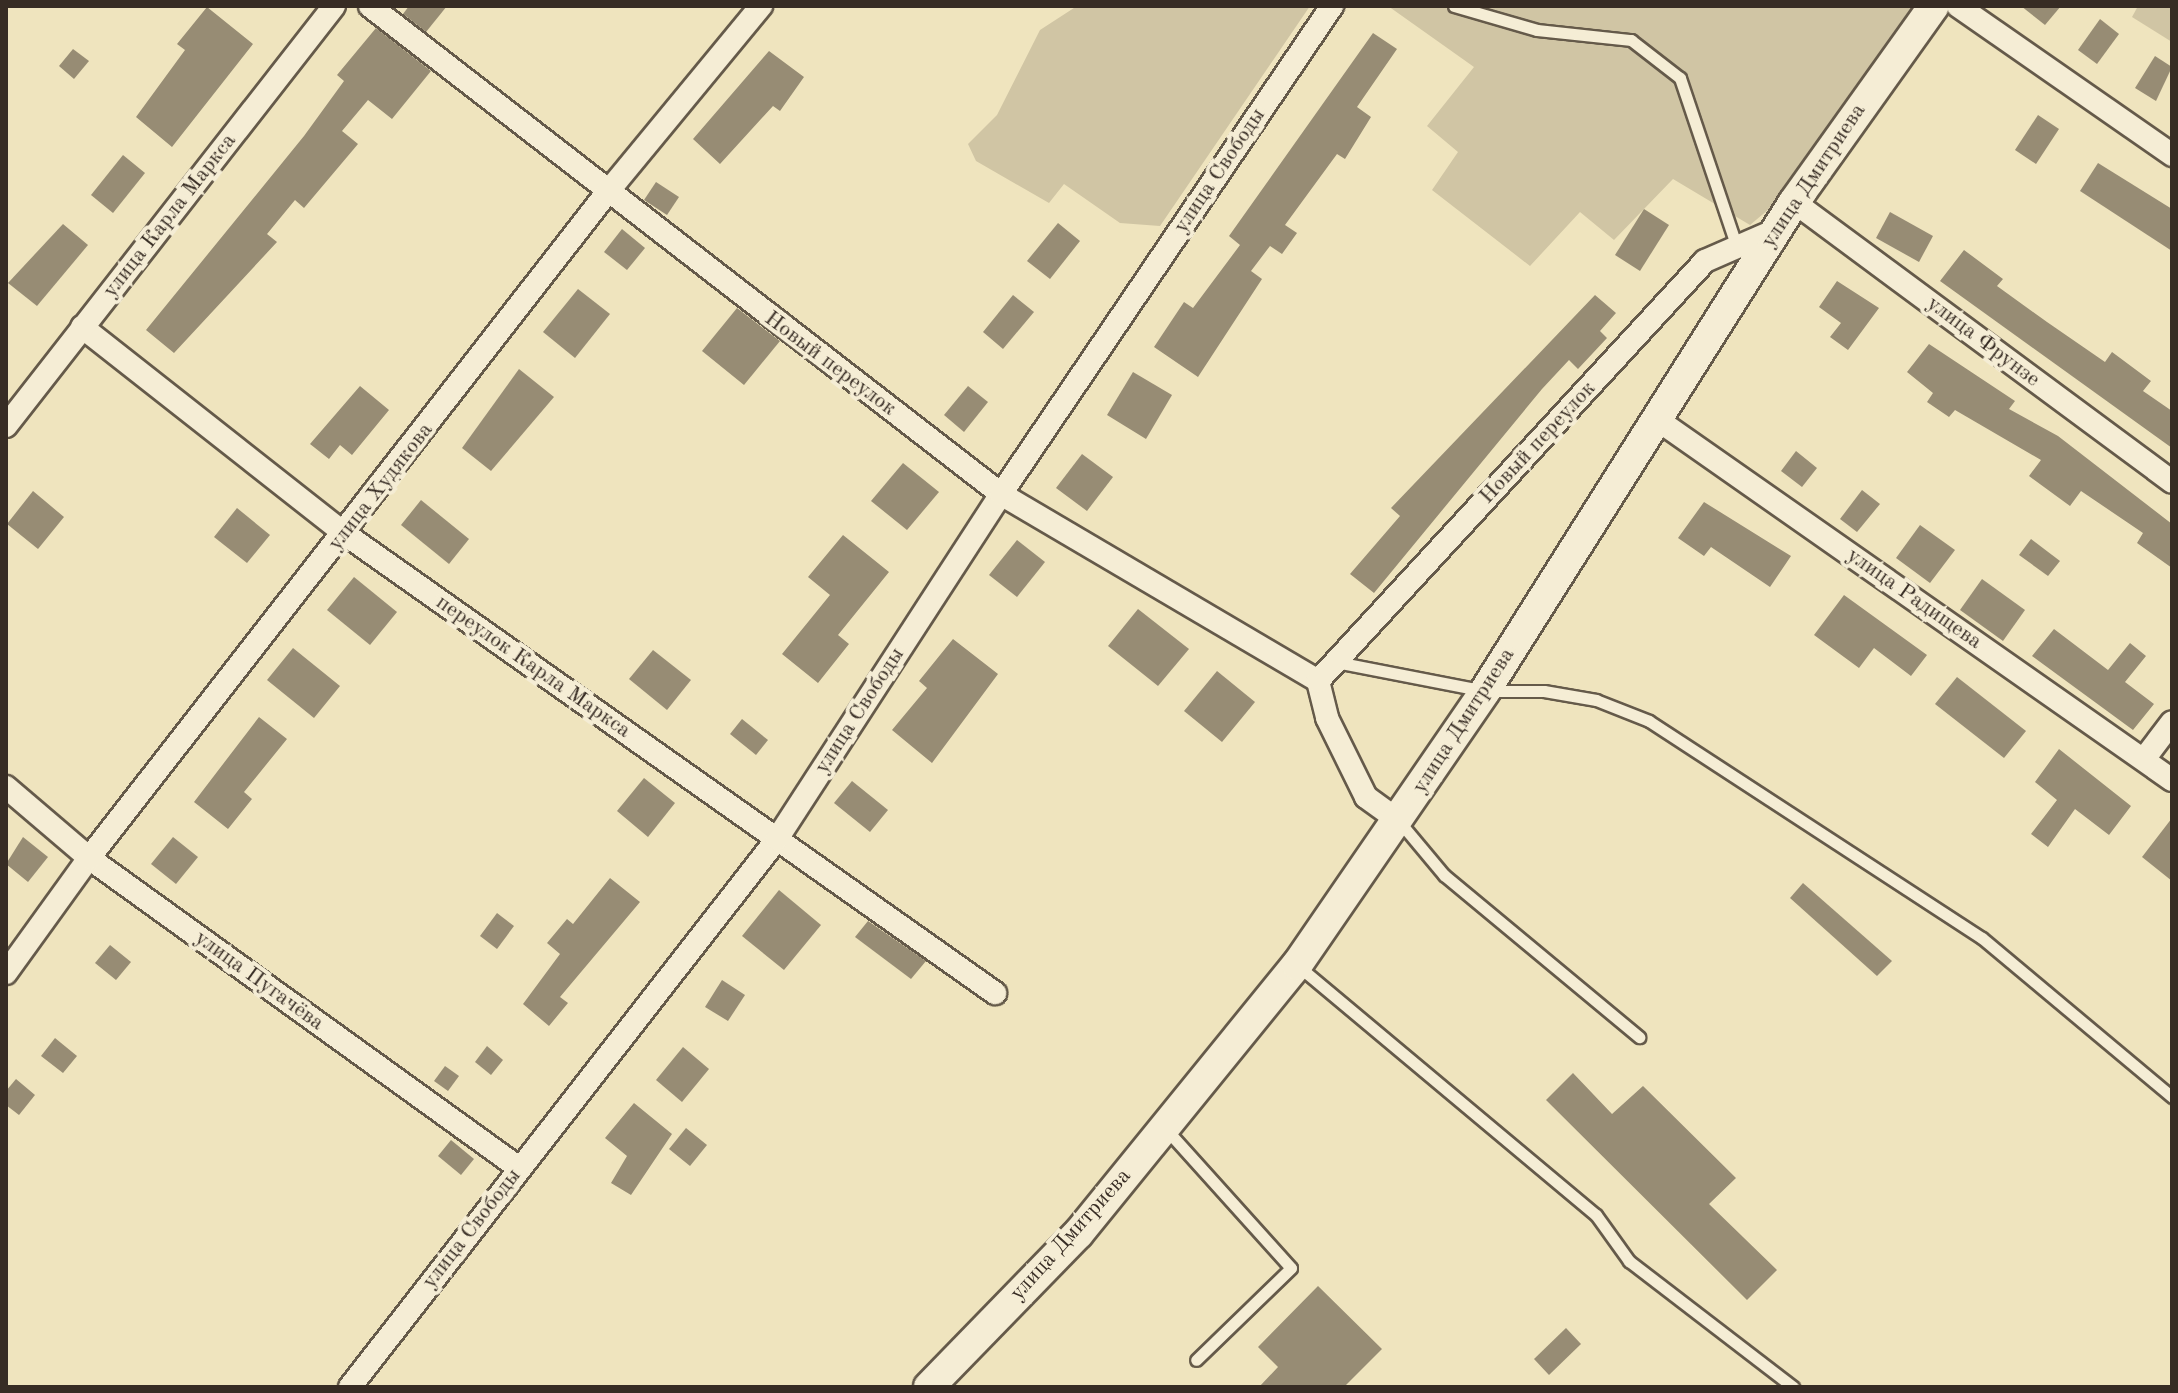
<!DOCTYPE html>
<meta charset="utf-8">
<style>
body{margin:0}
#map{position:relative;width:2178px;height:1393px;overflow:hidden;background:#efe4be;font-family:"Old Standard TT",serif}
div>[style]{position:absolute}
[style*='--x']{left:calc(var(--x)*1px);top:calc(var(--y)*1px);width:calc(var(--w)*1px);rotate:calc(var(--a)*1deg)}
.green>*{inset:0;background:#d0c5a4}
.building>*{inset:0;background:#978c74}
.roads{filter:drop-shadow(2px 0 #655a4a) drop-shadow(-2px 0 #655a4a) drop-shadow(0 2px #655a4a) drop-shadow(0 -2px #655a4a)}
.lane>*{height:11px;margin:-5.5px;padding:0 5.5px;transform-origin:5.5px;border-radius:5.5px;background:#f5edd5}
.street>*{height:22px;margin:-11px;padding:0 11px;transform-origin:11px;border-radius:11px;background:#f5edd5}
.secondary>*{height:30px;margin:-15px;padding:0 15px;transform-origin:15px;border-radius:15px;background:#f5edd5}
span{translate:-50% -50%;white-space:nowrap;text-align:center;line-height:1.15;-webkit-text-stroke:8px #f5edd5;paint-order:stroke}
.street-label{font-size:22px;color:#372c24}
.frame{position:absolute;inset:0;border:8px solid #372c24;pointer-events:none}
</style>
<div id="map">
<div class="green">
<i style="clip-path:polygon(1077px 6px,1310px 6px,1160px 226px,1120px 223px,1064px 184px,1049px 203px,976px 161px,968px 144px,997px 115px,1040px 30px)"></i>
<i style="clip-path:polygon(1388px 6px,1918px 6px,1775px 204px,1750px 225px,1673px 179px,1614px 240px,1580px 212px,1530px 266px,1432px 190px,1458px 152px,1427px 126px,1474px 67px)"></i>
<i style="clip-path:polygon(2138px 6px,2172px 6px,2172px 42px,2132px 17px)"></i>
</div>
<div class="building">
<i style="clip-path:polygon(409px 6px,447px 6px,426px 32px,403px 14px)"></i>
<i style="clip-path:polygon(2021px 6px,2061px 6px,2045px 25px)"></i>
<i style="clip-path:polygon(207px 7px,253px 44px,172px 147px,136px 117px,185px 50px,177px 44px)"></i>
<i style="clip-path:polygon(2100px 19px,2119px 34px,2097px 64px,2078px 50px)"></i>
<i style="clip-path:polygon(376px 28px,431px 71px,392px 119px,368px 100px,342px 131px,358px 144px,304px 208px,295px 200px,267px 234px,277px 242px,174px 353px,146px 330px,304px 136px,344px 81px,337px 75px)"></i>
<i style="clip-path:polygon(1373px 33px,1397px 49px,1357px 107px,1371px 117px,1345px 159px,1337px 154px,1285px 225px,1297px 233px,1282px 254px,1270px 246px,1251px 271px,1262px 279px,1198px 377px,1154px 347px,1184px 302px,1193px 308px,1240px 245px,1229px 236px)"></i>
<i style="clip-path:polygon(73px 49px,89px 61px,74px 79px,59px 66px)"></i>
<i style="clip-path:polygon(769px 51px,804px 77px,780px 111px,773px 106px,720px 164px,693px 139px)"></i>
<i style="clip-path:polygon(2155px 56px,2172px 67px,2156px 101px,2135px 88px)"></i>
<i style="clip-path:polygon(2038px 115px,2059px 129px,2036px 164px,2015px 150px)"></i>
<i style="clip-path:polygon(123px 155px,145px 173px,113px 213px,91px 195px)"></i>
<i style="clip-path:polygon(2098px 163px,2172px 209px,2172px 251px,2080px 191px)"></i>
<i style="clip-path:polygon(656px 182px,679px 197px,667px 215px,644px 200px)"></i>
<i style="clip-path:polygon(1644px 209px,1669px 225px,1640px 271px,1615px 255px)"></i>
<i style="clip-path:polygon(1890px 212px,1933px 236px,1919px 262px,1876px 238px)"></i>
<i style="clip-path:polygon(1058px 223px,1080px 241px,1050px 279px,1027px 261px)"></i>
<i style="clip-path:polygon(63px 224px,88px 245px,37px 306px,8px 283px)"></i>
<i style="clip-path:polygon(622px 229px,645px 248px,627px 270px,604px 252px)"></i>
<i style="clip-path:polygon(1964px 250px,2003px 279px,1997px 286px,2047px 322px,2105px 362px,2112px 352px,2151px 381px,2143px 391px,2172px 411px,2172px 448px,1940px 281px)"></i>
<i style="clip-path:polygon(1837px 281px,1879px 308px,1848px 350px,1830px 337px,1841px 323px,1819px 307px)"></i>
<i style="clip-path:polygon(578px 289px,610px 314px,575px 358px,543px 332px)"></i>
<i style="clip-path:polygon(1013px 295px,1034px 312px,1003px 349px,983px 332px)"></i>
<i style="clip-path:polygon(1595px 295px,1616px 313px,1600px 331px,1607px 338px,1578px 369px,1569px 360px,1542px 389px,1374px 593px,1350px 574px,1400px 516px,1391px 508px)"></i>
<i style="clip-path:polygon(737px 308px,780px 341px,744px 385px,702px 351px)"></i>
<i style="clip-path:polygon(1929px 344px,2015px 401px,2009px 409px,2058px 436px,2172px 524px,2172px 568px,2137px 543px,2143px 533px,2081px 491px,2070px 506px,2029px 476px,2041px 460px,1955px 410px,1949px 417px,1927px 402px,1933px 393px,1907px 372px)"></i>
<i style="clip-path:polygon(519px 369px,554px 397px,491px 471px,462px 448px)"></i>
<i style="clip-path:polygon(1133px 372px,1172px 395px,1146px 439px,1107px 415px)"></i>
<i style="clip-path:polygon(360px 386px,389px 410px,352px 455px,340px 445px,329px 459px,310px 444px)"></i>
<i style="clip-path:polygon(968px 386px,988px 402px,964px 432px,944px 415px)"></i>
<i style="clip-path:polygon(1796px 451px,1817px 468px,1802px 487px,1781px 471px)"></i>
<i style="clip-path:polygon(1082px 454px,1113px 477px,1087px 511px,1056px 488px)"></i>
<i style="clip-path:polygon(903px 463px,939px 492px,907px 530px,871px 501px)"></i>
<i style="clip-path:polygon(1862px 490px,1880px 504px,1857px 532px,1840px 519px)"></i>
<i style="clip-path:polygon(33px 491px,64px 517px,38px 549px,7px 524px)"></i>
<i style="clip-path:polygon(421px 500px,469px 539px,449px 564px,401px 525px)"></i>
<i style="clip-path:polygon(1704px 502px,1791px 556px,1770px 587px,1711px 547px,1704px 556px,1678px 538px)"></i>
<i style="clip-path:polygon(237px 508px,270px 535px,247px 563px,214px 537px)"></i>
<i style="clip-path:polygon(1920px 525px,1955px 550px,1930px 583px,1896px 558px)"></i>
<i style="clip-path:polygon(843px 535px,889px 572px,838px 635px,849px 644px,818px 683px,782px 654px,830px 595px,808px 577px)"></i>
<i style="clip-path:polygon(2031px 539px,2060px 561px,2048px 576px,2019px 555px)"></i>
<i style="clip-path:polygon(1017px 540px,1045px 562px,1017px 597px,989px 575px)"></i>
<i style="clip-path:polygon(354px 577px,397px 612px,370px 645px,327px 610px)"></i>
<i style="clip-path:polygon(1982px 579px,2025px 610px,2003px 641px,1960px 610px)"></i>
<i style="clip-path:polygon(1844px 595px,1927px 655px,1911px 676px,1874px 648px,1859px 668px,1814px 635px)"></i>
<i style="clip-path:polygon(1138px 609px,1189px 649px,1158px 686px,1108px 646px)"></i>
<i style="clip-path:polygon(2054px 629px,2108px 670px,2130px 643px,2146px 656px,2125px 682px,2154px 704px,2133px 730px,2032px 656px)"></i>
<i style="clip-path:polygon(953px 639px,998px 674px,932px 763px,892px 730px,927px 688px,919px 681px)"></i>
<i style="clip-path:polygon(293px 648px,340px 686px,314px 718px,267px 680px)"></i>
<i style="clip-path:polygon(653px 650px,691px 680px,667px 710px,629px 679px)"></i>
<i style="clip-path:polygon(1217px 671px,1255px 702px,1222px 742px,1184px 711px)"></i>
<i style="clip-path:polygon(1957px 677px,2026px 731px,2004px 758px,1935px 704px)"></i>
<i style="clip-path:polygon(259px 717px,287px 739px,244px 792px,252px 799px,228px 829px,194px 802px)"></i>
<i style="clip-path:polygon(742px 719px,768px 740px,756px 755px,730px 734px)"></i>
<i style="clip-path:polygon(2059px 749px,2131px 806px,2109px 835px,2075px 809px,2048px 847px,2031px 834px,2057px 800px,2035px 782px)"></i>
<i style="clip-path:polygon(644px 778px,675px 803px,648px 837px,617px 811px)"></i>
<i style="clip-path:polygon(852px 781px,888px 810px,870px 832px,834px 803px)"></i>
<i style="clip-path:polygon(2172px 818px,2172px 881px,2142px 857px)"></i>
<i style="clip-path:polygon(23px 837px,48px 857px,28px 882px,6px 864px)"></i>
<i style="clip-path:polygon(173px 837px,198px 857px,176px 884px,151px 864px)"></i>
<i style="clip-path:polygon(610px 878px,640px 902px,560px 997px,568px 1003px,549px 1026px,523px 1004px,560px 954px,547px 943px,567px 919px,573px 924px)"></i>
<i style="clip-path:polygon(1803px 883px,1892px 961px,1877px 976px,1790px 898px)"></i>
<i style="clip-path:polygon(779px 890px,821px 925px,784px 970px,742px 936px)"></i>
<i style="clip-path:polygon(497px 913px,514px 926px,497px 949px,480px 936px)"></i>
<i style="clip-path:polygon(868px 921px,926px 961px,911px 979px,855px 937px)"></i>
<i style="clip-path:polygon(110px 945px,131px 962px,116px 980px,95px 963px)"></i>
<i style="clip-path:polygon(722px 980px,745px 995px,728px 1021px,705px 1007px)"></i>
<i style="clip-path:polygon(55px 1038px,77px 1056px,63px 1073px,41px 1056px)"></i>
<i style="clip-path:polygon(487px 1046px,503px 1060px,491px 1075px,475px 1062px)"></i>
<i style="clip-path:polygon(683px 1047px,709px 1069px,682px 1102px,656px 1080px)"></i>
<i style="clip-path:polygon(445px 1066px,459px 1076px,448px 1091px,434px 1081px)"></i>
<i style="clip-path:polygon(1573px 1073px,1612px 1114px,1643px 1086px,1736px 1178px,1709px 1204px,1777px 1270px,1747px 1300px,1546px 1100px)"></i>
<i style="clip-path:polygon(16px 1079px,35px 1095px,19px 1115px,6px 1105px,6px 1091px)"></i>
<i style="clip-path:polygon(634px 1103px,672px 1134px,631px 1195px,611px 1183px,627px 1156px,605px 1138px)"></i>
<i style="clip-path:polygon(686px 1128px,707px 1145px,690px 1166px,669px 1149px)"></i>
<i style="clip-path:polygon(451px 1140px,474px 1159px,461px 1175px,438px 1156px)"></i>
<i style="clip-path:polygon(1318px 1286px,1382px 1349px,1344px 1387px,1259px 1387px,1278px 1367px,1258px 1347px)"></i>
<i style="clip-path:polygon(1566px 1328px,1581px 1344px,1549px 1375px,1534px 1359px)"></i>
</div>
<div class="roads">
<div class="lane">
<i style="--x:1454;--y:6;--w:86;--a:16.1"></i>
<i style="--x:1537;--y:30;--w:95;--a:6.1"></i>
<i style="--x:1631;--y:40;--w:62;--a:37.8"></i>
<i style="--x:1680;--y:78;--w:178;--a:71.4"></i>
<i style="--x:1336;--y:662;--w:152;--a:11"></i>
<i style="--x:1485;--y:691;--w:59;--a:0"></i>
<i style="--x:1544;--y:691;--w:53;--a:9.8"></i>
<i style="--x:1596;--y:700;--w:57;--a:21.6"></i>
<i style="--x:1649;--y:721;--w:397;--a:33.1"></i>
<i style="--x:1982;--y:938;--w:248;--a:39.9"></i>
<i style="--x:1398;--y:820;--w:72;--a:50.1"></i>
<i style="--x:1444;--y:875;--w:254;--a:39.7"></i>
<i style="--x:1297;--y:965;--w:390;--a:39.9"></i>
<i style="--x:1596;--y:1215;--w:57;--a:54.3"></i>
<i style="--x:1629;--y:1261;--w:207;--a:37.5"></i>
<i style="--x:1165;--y:1128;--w:188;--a:48"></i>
<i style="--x:1291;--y:1268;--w:132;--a:135.9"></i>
</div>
<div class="street">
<i style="--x:370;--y:6;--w:798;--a:37.72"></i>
<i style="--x:1001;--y:494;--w:368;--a:30.5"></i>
<i style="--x:1318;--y:681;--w:38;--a:76"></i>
<i style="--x:1327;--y:718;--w:88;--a:63.7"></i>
<i style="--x:1366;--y:797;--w:39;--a:36"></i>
<i style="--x:1958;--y:6;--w:261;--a:34.8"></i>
<i style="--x:1794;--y:202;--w:470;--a:36.5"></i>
<i style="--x:82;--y:327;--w:335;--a:38.2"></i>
<i style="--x:345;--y:534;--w:796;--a:35.23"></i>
<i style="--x:1655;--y:418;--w:631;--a:35"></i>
<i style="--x:6;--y:426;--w:533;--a:-52.01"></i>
<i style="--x:1318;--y:681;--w:571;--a:-47.34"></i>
<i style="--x:1705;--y:261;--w:77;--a:-23.6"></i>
<i style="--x:2144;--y:759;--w:46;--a:-52.9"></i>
<i style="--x:6;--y:787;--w:109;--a:40.5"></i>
<i style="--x:89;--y:858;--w:530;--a:35.79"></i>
<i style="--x:6;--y:973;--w:142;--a:-54.2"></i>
<i style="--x:89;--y:858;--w:842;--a:-52.1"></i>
<i style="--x:606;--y:194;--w:244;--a:-50.5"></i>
<i style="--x:350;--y:1387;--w:695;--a:-52.07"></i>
<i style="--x:777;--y:839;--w:411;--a:-57"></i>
<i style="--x:1001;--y:494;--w:590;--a:-55.85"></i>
</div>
<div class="secondary">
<i style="--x:929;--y:1387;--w:214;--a:-45.8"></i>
<i style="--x:1078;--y:1234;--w:347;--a:-50.9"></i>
<i style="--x:1297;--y:965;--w:332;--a:-55.5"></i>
<i style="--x:1485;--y:691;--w:578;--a:-57.71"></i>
<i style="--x:1794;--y:202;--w:241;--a:-54.5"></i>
</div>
</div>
<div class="street-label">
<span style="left:1220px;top:171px;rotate:-56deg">улица Свободы</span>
<span style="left:1814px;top:176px;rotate:-56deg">улица Дмитриева</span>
<span style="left:170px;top:216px;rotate:-52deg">улица Карла Маркса</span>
<span style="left:1983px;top:342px;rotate:37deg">улица Фрунзе</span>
<span style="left:830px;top:364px;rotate:37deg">Новый переулок</span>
<span style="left:1538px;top:443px;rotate:-47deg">Новый переулок</span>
<span style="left:381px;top:487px;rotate:-52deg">улица Худякова</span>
<span style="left:1914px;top:599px;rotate:35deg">улица Радищева</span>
<span style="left:533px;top:667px;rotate:35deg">переулок Карла Маркса</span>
<span style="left:860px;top:711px;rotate:-57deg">улица Свободы</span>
<span style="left:1464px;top:721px;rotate:-57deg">улица Дмитриева</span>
<span style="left:259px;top:981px;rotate:36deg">улица Пугачёва</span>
<span style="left:472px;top:1229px;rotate:-52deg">улица Свободы</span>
<span style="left:1071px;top:1235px;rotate:-48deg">улица Дмитриева</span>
</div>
<div class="frame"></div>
</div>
